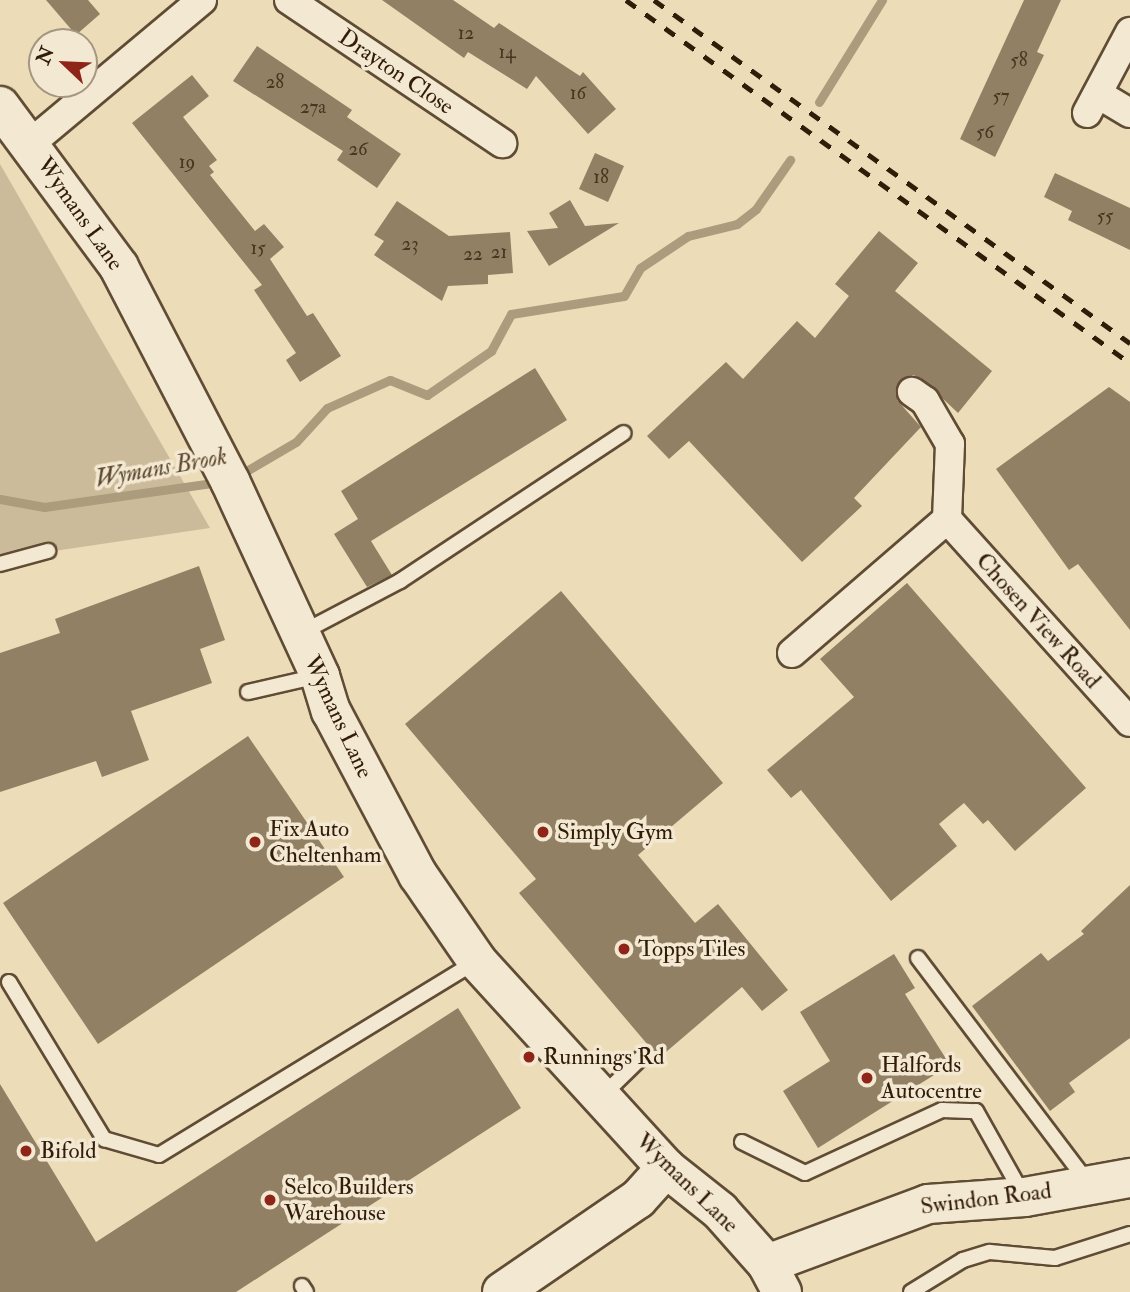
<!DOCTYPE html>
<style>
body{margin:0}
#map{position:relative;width:1130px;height:1292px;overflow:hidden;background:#ecdcb8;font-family:"IM FELL Double Pica",serif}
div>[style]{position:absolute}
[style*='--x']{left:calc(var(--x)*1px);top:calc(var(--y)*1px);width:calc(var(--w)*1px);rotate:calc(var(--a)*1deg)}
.green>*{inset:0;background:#ccbb9a}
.stream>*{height:9px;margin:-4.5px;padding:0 4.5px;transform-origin:4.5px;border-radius:4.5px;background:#ac9b7c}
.building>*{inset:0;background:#928064}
.roads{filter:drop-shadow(2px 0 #604c35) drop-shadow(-2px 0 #604c35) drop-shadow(0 2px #604c35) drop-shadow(0 -2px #604c35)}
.lane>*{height:14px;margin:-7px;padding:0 7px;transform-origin:7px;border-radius:7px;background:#f3e8d1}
.street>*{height:28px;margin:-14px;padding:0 14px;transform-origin:14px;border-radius:14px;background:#f3e8d1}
.secondary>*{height:38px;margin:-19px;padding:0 19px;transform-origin:19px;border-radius:19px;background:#f3e8d1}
.rail>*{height:5px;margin-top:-2.5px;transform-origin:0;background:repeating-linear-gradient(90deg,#311c09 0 12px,transparent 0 24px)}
.dots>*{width:19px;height:19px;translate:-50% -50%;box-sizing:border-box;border:4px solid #f3e8d1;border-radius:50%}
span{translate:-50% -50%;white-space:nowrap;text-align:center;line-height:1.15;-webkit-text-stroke:7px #f3e8d1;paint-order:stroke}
.number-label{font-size:19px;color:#493520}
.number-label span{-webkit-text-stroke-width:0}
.street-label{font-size:23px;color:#311c09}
.poi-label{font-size:23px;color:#311c09}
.left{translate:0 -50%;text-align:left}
.water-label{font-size:24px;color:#5c4831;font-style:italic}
.north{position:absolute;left:28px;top:28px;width:70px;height:70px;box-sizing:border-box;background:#f3e8d1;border:2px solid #a59681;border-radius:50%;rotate:293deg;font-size:19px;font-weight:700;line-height:28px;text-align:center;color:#311c09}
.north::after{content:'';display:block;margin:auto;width:24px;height:32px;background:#8f2418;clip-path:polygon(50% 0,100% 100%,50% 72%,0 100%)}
</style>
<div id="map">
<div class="green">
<i style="clip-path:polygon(0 164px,210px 528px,0 559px)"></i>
</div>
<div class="stream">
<i style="--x:819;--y:102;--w:120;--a:-58.3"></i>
<i style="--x:236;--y:477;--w:69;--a:-30.3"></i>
<i style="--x:296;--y:442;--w:46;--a:-47.6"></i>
<i style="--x:327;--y:408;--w:69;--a:-24"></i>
<i style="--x:390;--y:380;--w:40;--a:22"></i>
<i style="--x:427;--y:395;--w:78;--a:-34.5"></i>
<i style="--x:491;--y:351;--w:42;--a:-61.6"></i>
<i style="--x:511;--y:314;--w:114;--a:-9.1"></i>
<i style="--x:624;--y:296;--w:32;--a:-60"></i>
<i style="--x:640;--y:268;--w:58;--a:-33.7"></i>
<i style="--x:688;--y:236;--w:50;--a:-13.8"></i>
<i style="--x:737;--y:224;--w:24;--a:-38"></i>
<i style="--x:756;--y:209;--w:60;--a:-55.2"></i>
<i style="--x:0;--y:499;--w:45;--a:10.3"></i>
<i style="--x:44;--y:507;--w:178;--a:-8.1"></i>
</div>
<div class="building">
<i style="clip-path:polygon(46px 0,88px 0,100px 14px,76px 35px)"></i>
<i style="clip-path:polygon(382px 0,453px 0,494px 28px,499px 23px,580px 76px,583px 72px,616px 109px,588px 134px,536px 76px,527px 89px,468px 52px,464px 58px)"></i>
<i style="clip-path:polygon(1024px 0,1061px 0,1037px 52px,1044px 55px,995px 157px,960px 139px)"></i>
<i style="clip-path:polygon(257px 46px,352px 110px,347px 117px,401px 154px,377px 188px,337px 160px,343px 151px,233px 81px)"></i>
<i style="clip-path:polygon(192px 75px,209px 96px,183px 117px,217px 160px,209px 166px,214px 172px,210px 175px,255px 231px,264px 224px,284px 247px,270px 259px,307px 316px,313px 313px,341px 356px,300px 382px,286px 360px,296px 353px,254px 290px,262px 285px,132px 123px)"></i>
<i style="clip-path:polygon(595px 153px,624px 166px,608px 202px,579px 189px)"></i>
<i style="clip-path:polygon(1055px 173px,1130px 208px,1130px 250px,1068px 220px,1072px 211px,1044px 197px)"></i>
<i style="clip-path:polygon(570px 200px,585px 226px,619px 223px,549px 266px,527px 231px,558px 228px,549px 213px)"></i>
<i style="clip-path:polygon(397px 201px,449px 236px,510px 232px,513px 273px,488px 275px,488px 284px,448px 286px,442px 301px,374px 255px,384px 241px,374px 235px)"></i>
<i style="clip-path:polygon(879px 231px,918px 263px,895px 291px,992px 371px,958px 413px,921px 378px,913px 375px,899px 382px,897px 400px,921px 427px,854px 498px,862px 506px,802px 562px,689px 441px,669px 459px,647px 436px,726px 362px,743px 379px,797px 321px,815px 338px,849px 296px,835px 284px)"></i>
<i style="clip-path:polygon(535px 368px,567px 420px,371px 541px,392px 575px,367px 587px,334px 534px,358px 519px,341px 491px)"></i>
<i style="clip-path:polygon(1109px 387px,1130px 402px,1130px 630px,1078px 564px,1069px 570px,996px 469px)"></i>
<i style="clip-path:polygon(199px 566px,225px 640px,200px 649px,212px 683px,131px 711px,149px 760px,102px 777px,96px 761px,0 792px,0 653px,60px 633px,55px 619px)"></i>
<i style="clip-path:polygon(907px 583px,1086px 788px,1015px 851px,988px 820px,983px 824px,964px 803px,939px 824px,957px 846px,891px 901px,801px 790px,791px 798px,767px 770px,854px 697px,820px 659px)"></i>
<i style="clip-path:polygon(561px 591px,723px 783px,638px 855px,695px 923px,718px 904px,788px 990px,762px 1011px,742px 987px,659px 1058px,519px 893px,536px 879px,405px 724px)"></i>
<i style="clip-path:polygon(248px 736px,344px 877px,98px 1044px,3px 903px)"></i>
<i style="clip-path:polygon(1130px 885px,1130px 1038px,1069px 1083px,1075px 1092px,1050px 1111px,972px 1006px,1041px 953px,1048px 961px,1084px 934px,1081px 931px)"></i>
<i style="clip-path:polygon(894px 954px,915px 988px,905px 994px,950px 1065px,818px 1148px,783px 1091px,830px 1061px,800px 1012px)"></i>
<i style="clip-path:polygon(458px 1008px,521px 1108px,236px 1292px,0 1292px,0 1084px,96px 1242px)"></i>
</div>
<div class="roads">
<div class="lane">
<i style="--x:0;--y:564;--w:50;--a:-15.2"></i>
<i style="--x:303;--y:632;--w:110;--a:-27.7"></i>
<i style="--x:400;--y:581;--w:268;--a:-33.5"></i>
<i style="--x:248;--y:692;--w:72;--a:-12.9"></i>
<i style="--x:918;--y:958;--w:283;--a:52.9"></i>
<i style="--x:9;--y:982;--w:184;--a:58.8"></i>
<i style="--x:104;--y:1139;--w:57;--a:16.2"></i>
<i style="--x:159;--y:1155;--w:370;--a:-31.4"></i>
<i style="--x:603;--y:1095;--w:54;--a:-44.3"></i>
<i style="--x:742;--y:1142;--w:70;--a:26.2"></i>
<i style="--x:805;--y:1173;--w:151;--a:-24.7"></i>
<i style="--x:942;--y:1110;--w:34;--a:2"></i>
<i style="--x:976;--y:1111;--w:94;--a:60.7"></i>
<i style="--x:302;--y:1286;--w:7;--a:56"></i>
<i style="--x:911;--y:1292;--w:61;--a:-31.6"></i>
<i style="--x:963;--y:1260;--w:28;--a:-17"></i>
<i style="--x:990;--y:1252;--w:65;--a:5.3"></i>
<i style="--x:1055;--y:1258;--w:79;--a:-17.7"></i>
</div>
<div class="street">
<i style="--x:289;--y:0;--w:257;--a:33.9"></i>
<i style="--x:1098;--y:94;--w:37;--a:31"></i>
<i style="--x:1087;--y:113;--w:92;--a:-62"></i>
<i style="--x:31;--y:143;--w:223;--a:-39.9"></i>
<i style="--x:947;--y:519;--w:273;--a:48"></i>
<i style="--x:792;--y:653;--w:205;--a:-40.8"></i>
<i style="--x:947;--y:519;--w:75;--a:-87.7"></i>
<i style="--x:950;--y:444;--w:50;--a:-120.2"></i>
<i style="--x:925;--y:401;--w:16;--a:-145"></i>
</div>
<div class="secondary">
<i style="--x:0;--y:106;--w:200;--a:53.5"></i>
<i style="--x:119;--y:267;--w:241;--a:62.6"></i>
<i style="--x:230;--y:481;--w:215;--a:65.2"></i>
<i style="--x:320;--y:676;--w:37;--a:73"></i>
<i style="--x:331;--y:711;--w:186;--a:62.1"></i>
<i style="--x:418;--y:875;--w:104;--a:55.5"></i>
<i style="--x:477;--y:961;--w:280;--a:47.6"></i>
<i style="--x:666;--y:1168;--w:69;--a:38.5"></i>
<i style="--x:720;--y:1211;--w:71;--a:48.4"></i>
<i style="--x:767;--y:1264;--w:32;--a:62"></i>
<i style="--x:767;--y:1264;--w:172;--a:-20.4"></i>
<i style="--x:928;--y:1204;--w:97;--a:-4.1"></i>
<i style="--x:1025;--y:1197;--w:107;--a:-10.3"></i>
<i style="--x:502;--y:1292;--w:165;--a:-34.4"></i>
<i style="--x:638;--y:1199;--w:42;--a:-47.9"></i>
</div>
</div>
<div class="rail">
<i style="--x:626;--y:0;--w:621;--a:35.76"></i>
<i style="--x:654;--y:0;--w:587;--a:35.78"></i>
</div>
<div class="dots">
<i style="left:543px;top:832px;background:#8f2418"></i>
<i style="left:255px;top:842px;background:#8f2418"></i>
<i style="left:624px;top:949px;background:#8f2418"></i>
<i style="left:529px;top:1057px;background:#8f2418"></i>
<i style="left:867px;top:1078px;background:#8f2418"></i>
<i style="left:26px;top:1151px;background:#8f2418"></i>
<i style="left:270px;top:1200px;background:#8f2418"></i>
</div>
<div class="number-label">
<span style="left:466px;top:34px">12</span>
<span style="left:507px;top:53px">14</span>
<span style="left:1019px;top:61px">58</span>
<span style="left:275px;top:83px">28</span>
<span style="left:578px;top:94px">16</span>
<span style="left:1001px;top:97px">57</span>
<span style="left:313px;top:108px">27a</span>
<span style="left:985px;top:133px">56</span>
<span style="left:358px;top:150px">26</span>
<span style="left:187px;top:163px">19</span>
<span style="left:601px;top:178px">18</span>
<span style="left:1105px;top:217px">55</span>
<span style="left:410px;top:245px">23</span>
<span style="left:258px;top:249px">15</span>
<span style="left:499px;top:253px">21</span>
<span style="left:473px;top:255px">22</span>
</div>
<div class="street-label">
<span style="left:396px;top:72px;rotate:34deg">Drayton Close</span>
<span style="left:80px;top:214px;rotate:55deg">Wymans Lane</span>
<span style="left:1038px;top:621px;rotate:48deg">Chosen View Road</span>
<span style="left:338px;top:717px;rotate:65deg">Wymans Lane</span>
<span style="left:687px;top:1183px;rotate:44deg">Wymans Lane</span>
<span style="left:986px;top:1199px;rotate:-7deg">Swindon Road</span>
</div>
<div class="poi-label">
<span class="left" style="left:269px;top:842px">Fix Auto<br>Cheltenham</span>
<span class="left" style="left:557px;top:832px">Simply Gym</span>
<span class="left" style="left:638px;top:949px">Topps Tiles</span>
<span class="left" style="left:543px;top:1057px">Runnings Rd</span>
<span class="left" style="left:881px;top:1078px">Halfords<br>Autocentre</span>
<span class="left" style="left:40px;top:1151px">Bifold</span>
<span class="left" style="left:284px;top:1200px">Selco Builders<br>Warehouse</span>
</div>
<div class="water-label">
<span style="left:161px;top:468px;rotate:-10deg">Wymans Brook</span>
</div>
<div class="north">N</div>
</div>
